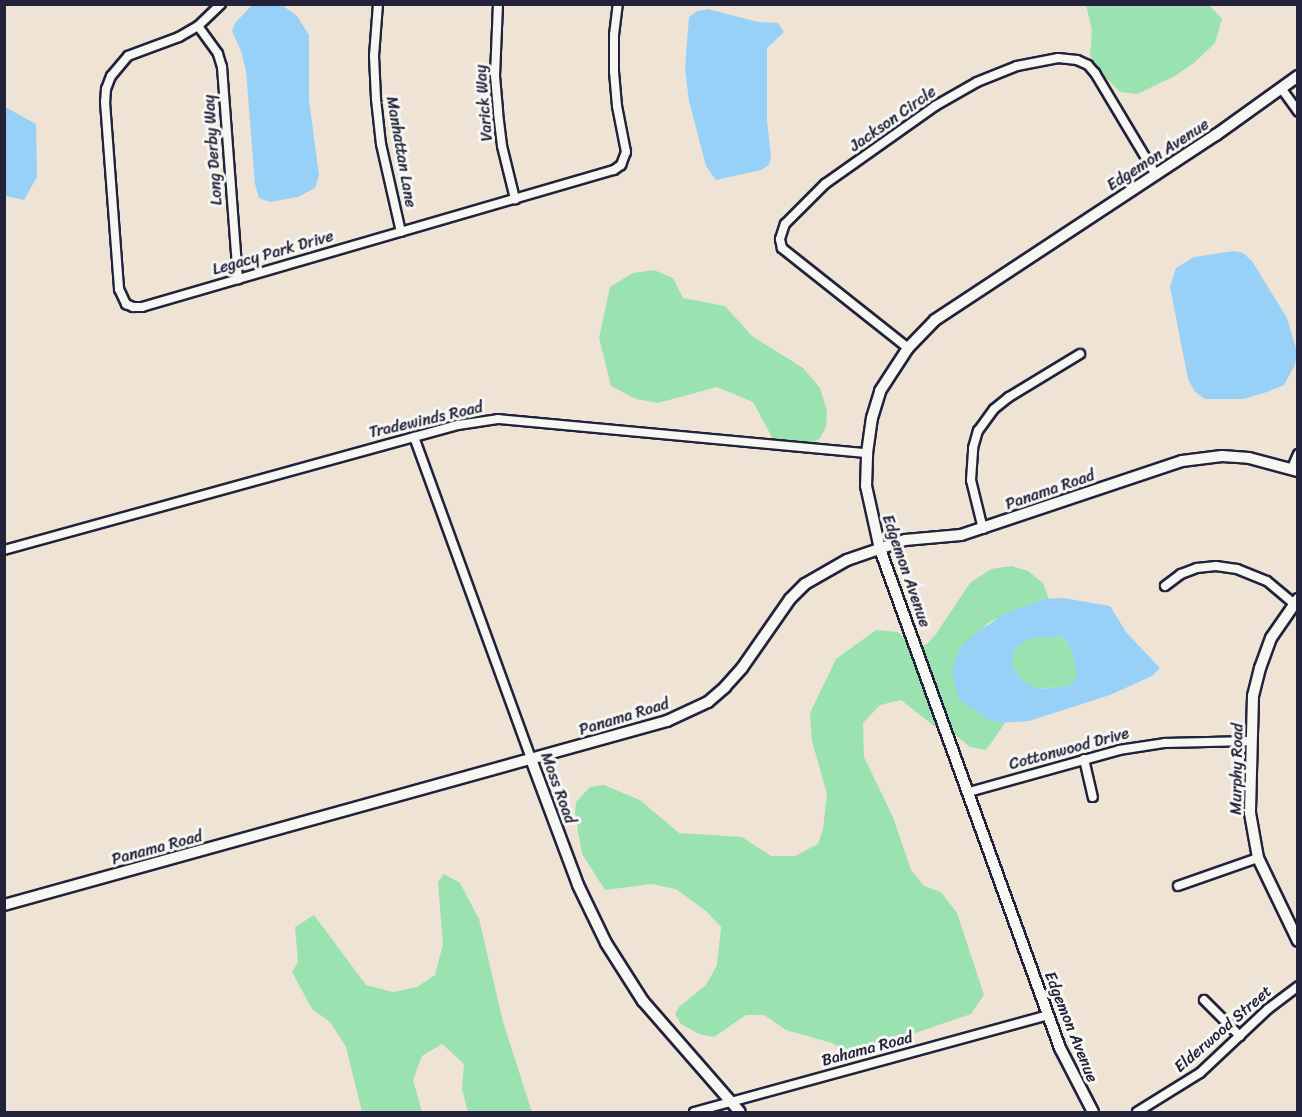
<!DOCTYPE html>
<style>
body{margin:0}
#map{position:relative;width:1302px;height:1117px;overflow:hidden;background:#eee3d4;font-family:Sriracha,sans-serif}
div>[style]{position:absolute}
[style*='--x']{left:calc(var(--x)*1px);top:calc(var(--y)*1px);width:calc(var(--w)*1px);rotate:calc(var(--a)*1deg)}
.green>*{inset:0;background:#9ae3b1}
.water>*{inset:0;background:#98d1f8}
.roads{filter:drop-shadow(2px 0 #22223b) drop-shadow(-2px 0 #22223b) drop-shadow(0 2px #22223b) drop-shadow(0 -2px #22223b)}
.minor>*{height:8px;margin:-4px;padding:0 4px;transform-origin:4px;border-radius:4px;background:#f6f6f2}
.tertiary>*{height:10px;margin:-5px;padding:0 5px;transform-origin:5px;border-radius:5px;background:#f6f6f2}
span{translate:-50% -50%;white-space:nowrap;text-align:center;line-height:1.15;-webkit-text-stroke:6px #f6f6f2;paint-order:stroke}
.street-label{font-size:16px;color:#22223b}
.frame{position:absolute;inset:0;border:6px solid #22223b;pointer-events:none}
</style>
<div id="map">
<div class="green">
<i style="clip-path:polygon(1086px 5px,1209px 5px,1222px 19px,1215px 43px,1195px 62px,1175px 76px,1137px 94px,1120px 92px,1106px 78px,1090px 56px,1092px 30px)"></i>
<i style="clip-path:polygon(654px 270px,673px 278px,683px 298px,725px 306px,752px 336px,803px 368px,820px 388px,827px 411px,826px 427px,820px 438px,813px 443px,773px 439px,753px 402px,717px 387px,658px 403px,636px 399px,611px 386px,599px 338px,610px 287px,633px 273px)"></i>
<i style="clip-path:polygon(1012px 566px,1028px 571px,1043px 583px,1049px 599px,991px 621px,963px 646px,1002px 723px,1005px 723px,986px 750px,970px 747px,952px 732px,920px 646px,927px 644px,936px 634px,970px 583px,991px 569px)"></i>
<i style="clip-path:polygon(876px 630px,898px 632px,911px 646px,940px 728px,938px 729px,901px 700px,880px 705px,863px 723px,864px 757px,893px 817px,911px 870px,924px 886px,941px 892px,957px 913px,984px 995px,971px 1014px,862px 1051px,844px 1050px,832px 1043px,786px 1030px,764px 1015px,746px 1015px,714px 1037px,699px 1034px,681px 1024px,675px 1014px,679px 1007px,706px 985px,717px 965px,721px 927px,706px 911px,676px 889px,652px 884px,605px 890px,582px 854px,575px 814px,576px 802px,590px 787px,604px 785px,640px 800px,679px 833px,742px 837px,771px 856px,795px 856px,818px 844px,823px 829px,827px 794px,812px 741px,810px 713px,836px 659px)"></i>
<i style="clip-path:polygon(1063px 636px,1072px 652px,1076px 669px,1076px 678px,1070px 686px,1036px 689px,1021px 679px,1011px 664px,1014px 648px,1028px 639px)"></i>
<i style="clip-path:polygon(444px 874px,460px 883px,479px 919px,503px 1022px,532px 1112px,468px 1112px,462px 1089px,464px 1064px,442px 1044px,422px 1056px,413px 1080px,422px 1112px,362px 1112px,346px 1047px,330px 1022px,312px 1009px,292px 972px,298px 962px,295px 927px,314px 915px,366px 985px,393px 992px,417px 987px,435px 975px,443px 944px,438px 882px)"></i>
</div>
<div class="water">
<i style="clip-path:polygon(282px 5px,297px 16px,309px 35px,309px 100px,319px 175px,315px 188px,298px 197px,270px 202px,259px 198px,255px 184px,246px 71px,241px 51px,232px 31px,235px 23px,252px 5px)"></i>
<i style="clip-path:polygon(708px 9px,758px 22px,778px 23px,784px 32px,767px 48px,767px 121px,771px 157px,769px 165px,761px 170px,716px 180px,706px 166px,689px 101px,685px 68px,689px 17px,697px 11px)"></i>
<i style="clip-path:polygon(5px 107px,36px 124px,37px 177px,24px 200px,5px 196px)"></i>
<i style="clip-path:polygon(1234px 251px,1243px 253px,1252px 261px,1287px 318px,1297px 352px,1295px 365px,1284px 385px,1267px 392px,1243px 399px,1205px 399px,1195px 392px,1188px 379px,1170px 287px,1176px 268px,1194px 257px)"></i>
<i style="clip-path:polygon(evenodd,1063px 598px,1110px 606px,1126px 632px,1160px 668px,1152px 676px,1110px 695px,1029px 721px,1002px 723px,985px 718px,959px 699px,953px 678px,953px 664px,962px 646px,975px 634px,1004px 614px,1045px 599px,1063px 598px,1063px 636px,1072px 652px,1076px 669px,1076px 678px,1070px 686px,1037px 689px,1021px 679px,1011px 664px,1015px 648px,1028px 639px,1063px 636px)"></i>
</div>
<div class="roads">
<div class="minor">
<i style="--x:221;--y:4;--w:32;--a:136"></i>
<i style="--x:198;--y:26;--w:22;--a:150"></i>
<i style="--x:179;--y:37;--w:54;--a:159.6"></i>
<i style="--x:128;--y:56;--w:26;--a:130"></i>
<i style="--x:111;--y:76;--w:14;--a:111"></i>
<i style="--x:106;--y:89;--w:13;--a:94"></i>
<i style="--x:105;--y:102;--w:188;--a:85.7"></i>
<i style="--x:119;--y:289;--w:17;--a:65"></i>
<i style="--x:126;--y:304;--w:8;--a:23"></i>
<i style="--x:133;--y:307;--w:9;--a:0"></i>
<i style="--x:142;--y:307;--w:491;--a:-16.2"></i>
<i style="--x:614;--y:170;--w:9;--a:-36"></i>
<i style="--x:621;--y:165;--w:14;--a:-69"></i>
<i style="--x:626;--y:152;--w:47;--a:-101.1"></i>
<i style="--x:617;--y:106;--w:34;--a:-95"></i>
<i style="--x:614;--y:72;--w:37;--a:-90"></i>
<i style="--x:614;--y:35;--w:31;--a:-83"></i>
<i style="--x:378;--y:4;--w:52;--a:94.4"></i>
<i style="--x:374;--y:56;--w:43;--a:87.3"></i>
<i style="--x:376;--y:99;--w:45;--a:83.7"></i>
<i style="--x:381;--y:144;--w:90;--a:77.2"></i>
<i style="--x:498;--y:4;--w:72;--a:92.4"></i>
<i style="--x:495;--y:76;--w:37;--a:85"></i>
<i style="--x:498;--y:113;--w:33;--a:83"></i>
<i style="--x:502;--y:146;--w:55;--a:76.2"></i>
<i style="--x:198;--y:26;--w:34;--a:54"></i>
<i style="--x:218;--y:54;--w:14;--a:73"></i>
<i style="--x:222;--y:67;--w:213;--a:85.7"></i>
<i style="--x:1281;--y:88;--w:29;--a:54"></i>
<i style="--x:908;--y:348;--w:161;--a:-141.6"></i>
<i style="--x:782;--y:248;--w:9;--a:-103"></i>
<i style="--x:780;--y:239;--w:16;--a:-72"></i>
<i style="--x:785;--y:224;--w:57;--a:-45"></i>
<i style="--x:825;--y:184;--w:135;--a:-35.3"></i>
<i style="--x:935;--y:106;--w:48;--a:-29.7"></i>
<i style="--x:977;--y:82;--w:43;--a:-21.8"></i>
<i style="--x:1017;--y:66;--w:42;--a:-11"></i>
<i style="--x:1058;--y:58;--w:19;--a:6"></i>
<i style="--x:1077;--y:60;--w:12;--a:24"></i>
<i style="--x:1088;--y:65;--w:11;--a:49"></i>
<i style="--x:1095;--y:73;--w:119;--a:59.1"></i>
<i style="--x:414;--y:437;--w:343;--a:70"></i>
<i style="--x:1292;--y:468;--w:15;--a:-67"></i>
<i style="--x:983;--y:529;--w:50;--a:-103.8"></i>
<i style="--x:971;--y:480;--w:32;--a:-86"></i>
<i style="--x:973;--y:448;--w:18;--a:-74"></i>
<i style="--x:978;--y:431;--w:27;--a:-54"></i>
<i style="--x:994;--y:409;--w:19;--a:-39"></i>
<i style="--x:1009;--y:397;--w:83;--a:-31.2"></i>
<i style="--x:4;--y:550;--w:471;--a:-15.4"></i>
<i style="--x:458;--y:425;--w:40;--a:-8.5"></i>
<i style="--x:498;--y:419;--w:371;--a:5.3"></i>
<i style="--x:1165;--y:586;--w:20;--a:-37"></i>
<i style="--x:1181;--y:574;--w:17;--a:-21"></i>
<i style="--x:1197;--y:568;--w:19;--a:-6"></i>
<i style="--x:1216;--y:566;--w:21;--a:8"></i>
<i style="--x:1237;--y:569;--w:32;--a:22"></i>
<i style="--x:1267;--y:581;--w:34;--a:40"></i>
<i style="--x:1084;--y:759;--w:39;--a:77"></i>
<i style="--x:969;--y:792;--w:156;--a:-15.6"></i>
<i style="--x:1119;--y:750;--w:47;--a:-8.7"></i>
<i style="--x:1165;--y:743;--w:86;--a:-1.3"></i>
<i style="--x:1178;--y:886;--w:85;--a:-19.3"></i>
<i style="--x:1204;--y:1000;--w:51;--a:45"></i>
<i style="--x:694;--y:1112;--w:367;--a:-15.3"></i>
<i style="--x:1137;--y:1112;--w:74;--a:-31.8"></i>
<i style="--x:1200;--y:1073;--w:93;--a:-43.3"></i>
<i style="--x:1268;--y:1009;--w:38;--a:-37"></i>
</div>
<div class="tertiary">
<i style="--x:1298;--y:599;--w:47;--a:124.7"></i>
<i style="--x:1271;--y:638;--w:32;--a:110"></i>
<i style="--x:1260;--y:668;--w:29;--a:104"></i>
<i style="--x:1253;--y:696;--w:117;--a:91.5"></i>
<i style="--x:1250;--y:813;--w:46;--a:79.9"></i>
<i style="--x:1258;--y:858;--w:92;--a:64.3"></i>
<i style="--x:531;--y:759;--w:134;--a:69.5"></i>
<i style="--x:578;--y:885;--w:64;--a:64.2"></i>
<i style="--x:606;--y:943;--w:69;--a:57.5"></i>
<i style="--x:643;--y:1001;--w:147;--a:48.9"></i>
<i style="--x:4;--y:905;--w:688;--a:-15.51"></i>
<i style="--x:667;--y:721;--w:45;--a:-24.9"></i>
<i style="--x:708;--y:702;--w:23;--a:-41"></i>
<i style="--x:725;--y:687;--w:25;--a:-48"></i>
<i style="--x:742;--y:668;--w:84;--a:-55.2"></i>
<i style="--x:790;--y:599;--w:21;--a:-45"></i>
<i style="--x:805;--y:584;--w:48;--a:-29.7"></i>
<i style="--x:847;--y:560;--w:61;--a:-19"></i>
<i style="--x:905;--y:540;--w:56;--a:-5.1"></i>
<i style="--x:961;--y:535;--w:233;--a:-18.5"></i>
<i style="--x:1182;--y:461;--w:40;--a:-7.1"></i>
<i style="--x:1222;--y:456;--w:27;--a:4"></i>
<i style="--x:1249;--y:458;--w:51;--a:14.9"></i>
<i style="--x:1093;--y:1112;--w:72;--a:-117.3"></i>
<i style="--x:1060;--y:1048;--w:530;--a:-109.84"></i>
<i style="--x:880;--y:549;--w:65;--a:-102.5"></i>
<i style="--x:866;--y:486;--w:33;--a:-88"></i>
<i style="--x:867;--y:453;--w:35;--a:-82"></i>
<i style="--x:872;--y:418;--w:28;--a:-73"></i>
<i style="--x:880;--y:391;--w:51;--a:-56.9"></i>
<i style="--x:908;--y:348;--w:39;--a:-46"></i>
<i style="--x:935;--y:320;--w:336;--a:-33.4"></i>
<i style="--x:1216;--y:135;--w:101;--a:-35.7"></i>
</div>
</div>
<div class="street-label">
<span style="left:484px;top:103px;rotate:-95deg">Varick Way</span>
<span style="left:893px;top:119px;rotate:-35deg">Jackson Circle</span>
<span style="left:213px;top:150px;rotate:-94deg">Long Derby Way</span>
<span style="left:401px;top:152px;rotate:80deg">Manhattan Lane</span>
<span style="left:1158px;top:155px;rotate:-33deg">Edgemon Avenue</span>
<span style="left:273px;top:253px;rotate:-16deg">Legacy Park Drive</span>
<span style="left:426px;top:420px;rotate:-13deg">Tradewinds Road</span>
<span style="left:1050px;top:490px;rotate:-19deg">Panama Road</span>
<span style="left:906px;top:571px;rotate:71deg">Edgemon Avenue</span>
<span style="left:624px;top:717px;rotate:-17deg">Panama Road</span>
<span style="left:1069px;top:749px;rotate:-15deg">Cottonwood Drive</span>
<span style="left:1237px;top:769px;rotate:-89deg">Murphy Road</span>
<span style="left:558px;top:788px;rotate:70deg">Moss Road</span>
<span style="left:157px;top:848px;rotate:-15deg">Panama Road</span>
<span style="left:1071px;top:1027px;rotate:68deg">Edgemon Avenue</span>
<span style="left:1223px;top:1029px;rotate:-41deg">Elderwood Street</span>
<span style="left:867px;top:1049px;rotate:-15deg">Bahama Road</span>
</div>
<div class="frame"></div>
</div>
